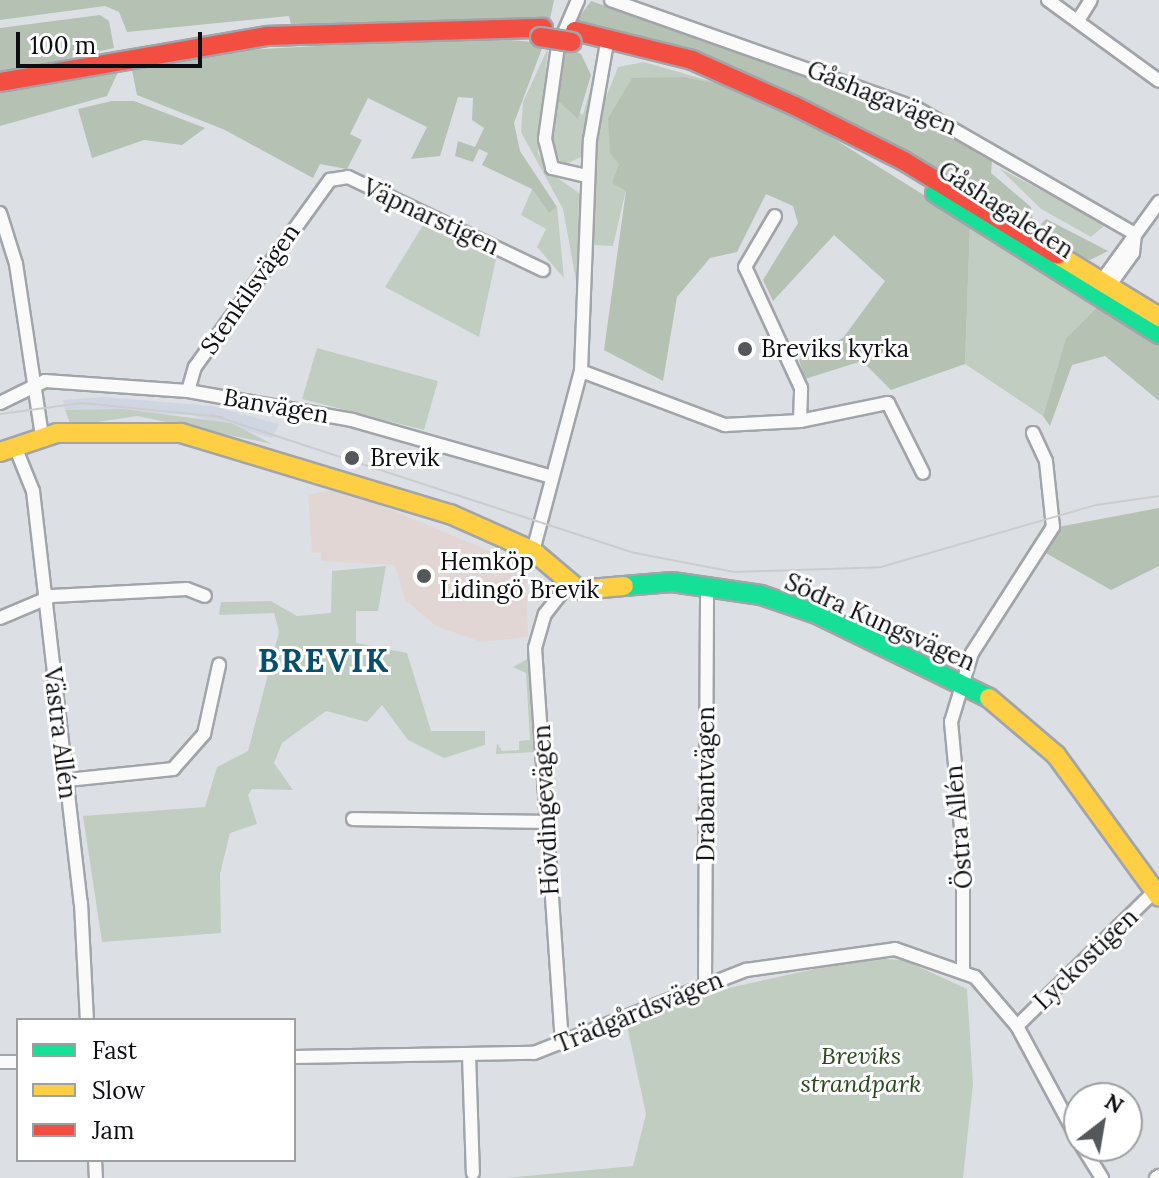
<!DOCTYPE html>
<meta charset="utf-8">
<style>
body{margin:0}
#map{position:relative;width:1159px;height:1178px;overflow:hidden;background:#dce0e4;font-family:Lora,serif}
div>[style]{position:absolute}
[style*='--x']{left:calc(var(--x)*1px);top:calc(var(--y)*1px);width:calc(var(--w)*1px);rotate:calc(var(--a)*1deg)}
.commercial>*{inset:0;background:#e2d6d4}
.built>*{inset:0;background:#d0d6e1}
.green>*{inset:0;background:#c2cdc2}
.forest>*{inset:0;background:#b4c1b3}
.roads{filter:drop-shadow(2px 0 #a1a4a8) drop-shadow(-2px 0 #a1a4a8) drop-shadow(0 2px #a1a4a8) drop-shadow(0 -2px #a1a4a8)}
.street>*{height:12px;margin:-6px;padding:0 6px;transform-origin:6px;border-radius:6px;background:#fafafb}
.fast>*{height:18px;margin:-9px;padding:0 9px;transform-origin:9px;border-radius:9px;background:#16e098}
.slow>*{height:18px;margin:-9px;padding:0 9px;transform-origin:9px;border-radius:9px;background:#ffcf43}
.jam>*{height:18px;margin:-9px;padding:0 9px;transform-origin:9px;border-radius:9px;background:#f24e42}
.tram>*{height:2px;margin:-1px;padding:0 1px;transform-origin:1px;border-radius:1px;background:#cbccce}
.bridges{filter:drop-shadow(2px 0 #a1a4a8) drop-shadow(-2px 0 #a1a4a8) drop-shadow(0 2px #a1a4a8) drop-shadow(0 -2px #a1a4a8)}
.jam-bridge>*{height:18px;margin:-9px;padding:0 9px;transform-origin:9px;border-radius:9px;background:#f24e42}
.dots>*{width:22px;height:22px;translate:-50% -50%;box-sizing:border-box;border:4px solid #fff;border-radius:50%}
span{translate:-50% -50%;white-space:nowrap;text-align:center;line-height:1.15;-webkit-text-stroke:6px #fff;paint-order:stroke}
.street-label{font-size:24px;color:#0d0e11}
.poi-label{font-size:24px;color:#0d0e11}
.left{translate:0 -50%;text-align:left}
.park-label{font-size:24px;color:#2a491d;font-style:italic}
.district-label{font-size:32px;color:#07506d;font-weight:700;letter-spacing:2px}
.legend{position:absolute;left:16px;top:1018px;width:280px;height:144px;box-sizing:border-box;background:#fff;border:2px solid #9e9fa0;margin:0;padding:10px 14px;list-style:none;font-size:24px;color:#0d0e11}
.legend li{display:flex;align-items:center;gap:16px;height:40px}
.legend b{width:40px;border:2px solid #9e9fa0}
.north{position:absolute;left:1063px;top:1082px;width:80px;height:80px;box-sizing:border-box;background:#fff;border:2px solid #9e9fa0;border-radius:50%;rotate:31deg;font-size:22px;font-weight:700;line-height:32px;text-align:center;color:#0d0e11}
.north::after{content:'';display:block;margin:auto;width:28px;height:36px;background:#55585b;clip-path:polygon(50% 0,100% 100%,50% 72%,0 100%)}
.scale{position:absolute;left:16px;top:32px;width:186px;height:36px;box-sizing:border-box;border:4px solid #0d0e11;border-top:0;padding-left:10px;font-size:24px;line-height:28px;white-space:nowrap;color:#0d0e11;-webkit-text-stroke:6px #fff;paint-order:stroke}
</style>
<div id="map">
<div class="commercial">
<i style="clip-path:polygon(339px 488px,526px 566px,528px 637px,481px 642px,436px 626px,405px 600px,395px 565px,321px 561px,321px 553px,312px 553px,308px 495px)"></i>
</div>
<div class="built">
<i style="clip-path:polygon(103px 397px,212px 406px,279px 424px,272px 438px,190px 415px,65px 410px,63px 400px)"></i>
</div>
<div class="green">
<i style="clip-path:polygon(548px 48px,538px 153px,549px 172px,579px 193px,578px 291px,563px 209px,521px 132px,523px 102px)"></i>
<i style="clip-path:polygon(644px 62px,724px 85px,632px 79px,608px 118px,619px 164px,613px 183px,626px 190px,613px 246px,592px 245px,593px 159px,603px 105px,618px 67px)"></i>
<i style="clip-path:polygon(590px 90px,581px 157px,562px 166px,551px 138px,553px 96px,583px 115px)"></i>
<i style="clip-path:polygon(999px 168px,1102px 222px,1104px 226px,1091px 237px,1041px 209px)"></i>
<i style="clip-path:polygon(532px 189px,549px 213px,557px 207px,564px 278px,537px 247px,546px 229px,521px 215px)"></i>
<i style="clip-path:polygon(970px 224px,1099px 305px,1066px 338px,1043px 416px,965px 364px)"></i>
<i style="clip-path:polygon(423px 225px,496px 259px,479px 337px,385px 287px)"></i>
<i style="clip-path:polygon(317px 348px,438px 381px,424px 430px,302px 399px)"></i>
<i style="clip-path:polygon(123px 409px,231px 423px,272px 444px,137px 416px,71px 426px,65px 410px)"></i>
<i style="clip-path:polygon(386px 566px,378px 611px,356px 611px,356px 643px,407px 653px,431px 731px,485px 731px,485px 745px,444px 758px,408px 740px,382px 705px,367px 722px,326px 711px,282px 743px,274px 763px,293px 790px,252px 789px,248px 795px,257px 824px,230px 833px,220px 874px,221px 933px,102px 942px,83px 816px,205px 807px,217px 767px,248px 751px,279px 632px,274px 613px,219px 615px,221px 602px,271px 601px,297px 616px,331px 613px,332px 571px)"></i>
<i style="clip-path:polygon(531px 657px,537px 752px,496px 754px,497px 743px,502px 751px,519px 750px,519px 741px,530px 740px,526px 673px,513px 667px)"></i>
<i style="clip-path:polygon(865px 958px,904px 960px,967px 989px,973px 1084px,963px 1178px,505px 1178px,633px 1166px,646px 1114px,627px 1026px,710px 992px)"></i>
</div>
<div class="forest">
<i style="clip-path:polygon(0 0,554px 0,549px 24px,291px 25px,289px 16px,127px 32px,119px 12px,105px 6px,0 20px)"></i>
<i style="clip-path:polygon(591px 1px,927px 120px,992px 160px,991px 173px,1031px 207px,1033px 221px,1028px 227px,827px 111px,689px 49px,573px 26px)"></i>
<i style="clip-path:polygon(100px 15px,109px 21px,114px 48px,0 74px,0 28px)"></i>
<i style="clip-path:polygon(480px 37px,544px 43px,514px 123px,520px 151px,557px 207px,549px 213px,532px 189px,482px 165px,488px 153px,479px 149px,473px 162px,455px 156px,458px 141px,475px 147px,484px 128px,472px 120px,473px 98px,458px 97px,440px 156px,411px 159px,427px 127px,368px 98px,350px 134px,362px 140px,347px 169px,320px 164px,313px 178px,225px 130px,137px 95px,132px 70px,118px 72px,107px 96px,0 126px,0 89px,190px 53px)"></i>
<i style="clip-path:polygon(563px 46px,581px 54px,591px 75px,578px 119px,553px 96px)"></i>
<i style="clip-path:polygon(683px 77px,724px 85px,812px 125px,970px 224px,965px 364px,891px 390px,862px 361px,805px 379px,799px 360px,843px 338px,885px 281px,834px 235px,773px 301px,763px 280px,798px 223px,793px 206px,766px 194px,737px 252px,710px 258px,677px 297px,663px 381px,604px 350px,626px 191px,612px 183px,619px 164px,610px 153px,608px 118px,632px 78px)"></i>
<i style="clip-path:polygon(112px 101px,134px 101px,205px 128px,182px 145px,144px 140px,92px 158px,78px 109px)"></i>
<i style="clip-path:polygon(1046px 219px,1052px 222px,1108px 251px,1090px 260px,1067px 251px,1035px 231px)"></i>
<i style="clip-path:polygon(1099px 305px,1159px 342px,1159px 401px,1105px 356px,1072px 365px,1050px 426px,1043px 416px,1066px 338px)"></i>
<i style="clip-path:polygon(1159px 508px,1159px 566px,1111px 590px,1044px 552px,1058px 527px)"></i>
</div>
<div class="roads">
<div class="street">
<i style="--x:578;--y:0;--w:50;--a:113.5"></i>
<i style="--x:558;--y:46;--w:94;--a:98"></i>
<i style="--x:545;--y:139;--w:30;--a:76"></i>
<i style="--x:552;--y:168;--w:36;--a:13"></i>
<i style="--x:611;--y:0;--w:324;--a:19.5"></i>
<i style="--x:916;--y:108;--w:253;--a:29.9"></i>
<i style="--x:1048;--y:0;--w:137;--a:36.1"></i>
<i style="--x:1079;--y:19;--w:22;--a:-58"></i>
<i style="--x:0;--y:213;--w:53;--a:72.6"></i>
<i style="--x:16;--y:264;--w:174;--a:81.4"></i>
<i style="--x:1098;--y:286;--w:104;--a:-54"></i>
<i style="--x:1107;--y:289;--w:44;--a:-54.2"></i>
<i style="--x:1133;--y:253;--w:19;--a:-84"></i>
<i style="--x:581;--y:371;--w:154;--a:20.6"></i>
<i style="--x:725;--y:425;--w:75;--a:-3.1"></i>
<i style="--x:800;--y:421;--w:33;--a:-88"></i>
<i style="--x:801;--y:388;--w:133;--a:-114.8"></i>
<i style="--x:745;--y:267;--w:59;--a:-59.5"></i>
<i style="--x:188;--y:391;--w:25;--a:-74"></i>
<i style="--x:195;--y:367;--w:231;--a:-54.2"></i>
<i style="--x:330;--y:180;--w:18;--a:-9"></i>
<i style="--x:348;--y:177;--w:216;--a:25.5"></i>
<i style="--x:0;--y:403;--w:50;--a:-26.1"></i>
<i style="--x:45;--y:381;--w:143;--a:4"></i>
<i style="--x:188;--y:391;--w:167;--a:10"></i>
<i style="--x:352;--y:420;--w:208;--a:15.9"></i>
<i style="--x:800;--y:421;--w:90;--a:-11.6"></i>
<i style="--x:888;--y:403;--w:78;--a:63.4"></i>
<i style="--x:16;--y:449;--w:45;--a:68"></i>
<i style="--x:33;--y:491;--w:415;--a:83.4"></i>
<i style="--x:81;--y:903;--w:117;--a:87.1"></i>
<i style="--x:533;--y:551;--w:186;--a:-75.1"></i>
<i style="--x:581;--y:371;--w:231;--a:-87.8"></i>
<i style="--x:590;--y:140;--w:105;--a:-80.1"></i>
<i style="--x:0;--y:618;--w:56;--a:-22.9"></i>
<i style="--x:52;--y:596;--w:135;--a:-3"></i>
<i style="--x:187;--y:589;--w:19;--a:21"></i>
<i style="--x:67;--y:780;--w:107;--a:-5.9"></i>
<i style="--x:173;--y:769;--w:47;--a:-48.5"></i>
<i style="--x:204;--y:734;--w:71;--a:-77.7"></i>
<i style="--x:353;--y:819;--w:192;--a:0.9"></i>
<i style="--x:963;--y:972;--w:123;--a:-90"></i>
<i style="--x:963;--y:849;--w:128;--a:-95.4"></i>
<i style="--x:951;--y:722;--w:72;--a:-73.1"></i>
<i style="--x:972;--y:653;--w:150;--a:-57.3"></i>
<i style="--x:1053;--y:527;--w:66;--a:-96.1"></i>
<i style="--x:1046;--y:461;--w:31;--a:-115"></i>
<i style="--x:705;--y:982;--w:396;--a:-89.7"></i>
<i style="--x:1017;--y:1026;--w:193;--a:-44.4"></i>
<i style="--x:562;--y:1044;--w:397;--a:-93.9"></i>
<i style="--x:535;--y:648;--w:35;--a:-74"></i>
<i style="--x:545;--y:614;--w:37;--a:-52"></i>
<i style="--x:469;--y:1055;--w:118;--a:88.1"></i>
<i style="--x:294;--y:1057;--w:240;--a:-1"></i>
<i style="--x:534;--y:1053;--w:228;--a:-21.4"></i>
<i style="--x:746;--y:970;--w:150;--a:-8"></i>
<i style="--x:895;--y:949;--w:85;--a:19.3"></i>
<i style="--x:975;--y:977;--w:65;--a:49.4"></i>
<i style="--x:1017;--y:1026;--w:131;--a:61.7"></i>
<i style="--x:0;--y:1062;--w:18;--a:0"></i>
<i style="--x:1082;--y:1146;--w:38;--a:58"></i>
<i style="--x:95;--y:1160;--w:18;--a:87"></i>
<i style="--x:1156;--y:1178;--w:4;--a:-34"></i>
</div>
<div class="fast">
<i style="--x:935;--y:193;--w:265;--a:32.2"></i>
<i style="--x:624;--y:586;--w:48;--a:-4.8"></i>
<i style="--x:672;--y:582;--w:90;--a:8.3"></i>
<i style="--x:761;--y:595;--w:61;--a:19"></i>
<i style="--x:819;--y:615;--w:189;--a:26"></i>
</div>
<div class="slow">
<i style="--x:1058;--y:255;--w:119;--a:31.5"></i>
<i style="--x:0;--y:452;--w:60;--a:-18.4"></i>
<i style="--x:57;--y:433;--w:124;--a:0"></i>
<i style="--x:181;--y:433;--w:281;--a:16.8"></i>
<i style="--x:450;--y:514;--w:91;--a:24"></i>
<i style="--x:533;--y:551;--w:60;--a:40.3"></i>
<i style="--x:579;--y:590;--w:45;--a:-5.1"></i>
<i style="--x:989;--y:698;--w:88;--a:40.4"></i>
<i style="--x:1056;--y:755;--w:175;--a:54"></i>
</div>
<div class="jam">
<i style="--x:575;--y:31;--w:121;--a:13.9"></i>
<i style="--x:692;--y:60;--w:113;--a:24.1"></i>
<i style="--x:795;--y:106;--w:122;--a:26.8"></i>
<i style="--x:904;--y:161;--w:180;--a:31.4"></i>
<i style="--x:0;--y:82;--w:270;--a:-9.8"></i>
<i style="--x:266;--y:36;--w:277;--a:-1.7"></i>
</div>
</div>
<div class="tram">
<i style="--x:0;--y:414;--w:83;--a:-7.6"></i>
<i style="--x:82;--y:403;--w:141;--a:5.7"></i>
<i style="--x:212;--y:415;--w:445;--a:18.1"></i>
<i style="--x:635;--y:553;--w:101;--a:10.9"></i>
<i style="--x:734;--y:572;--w:147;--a:-1.9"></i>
<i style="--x:881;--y:567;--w:224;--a:-16.1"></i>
<i style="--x:1096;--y:505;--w:64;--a:-8.1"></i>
</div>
<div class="bridges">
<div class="jam-bridge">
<i style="--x:540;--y:37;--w:32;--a:9"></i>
</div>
</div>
<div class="dots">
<i style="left:745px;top:349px;background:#55585b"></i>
<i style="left:352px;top:458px;background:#55585b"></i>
<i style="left:424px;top:576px;background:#55585b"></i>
</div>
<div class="street-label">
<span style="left:882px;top:98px;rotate:22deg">Gåshagavägen</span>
<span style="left:1006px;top:210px;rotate:33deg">Gåshagaleden</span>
<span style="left:431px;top:217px;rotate:25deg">Väpnarstigen</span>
<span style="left:250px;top:289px;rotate:-55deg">Stenkilsvägen</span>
<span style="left:276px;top:406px;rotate:10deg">Banvägen</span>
<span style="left:880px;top:622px;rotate:24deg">Södra Kungsvägen</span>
<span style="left:60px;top:733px;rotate:83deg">Västra Allén</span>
<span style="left:706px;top:784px;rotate:-90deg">Drabantvägen</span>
<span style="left:546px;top:810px;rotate:-93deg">Hövdingevägen</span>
<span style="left:959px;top:827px;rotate:-95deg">Östra Allén</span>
<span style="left:1086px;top:959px;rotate:-44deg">Lyckostigen</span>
<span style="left:639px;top:1012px;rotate:-22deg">Trädgårdsvägen</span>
</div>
<div class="poi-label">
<span class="left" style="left:761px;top:349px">Breviks kyrka</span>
<span class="left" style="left:370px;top:458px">Brevik</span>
<span class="left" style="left:440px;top:576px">Hemköp<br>Lidingö Brevik</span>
</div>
<div class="park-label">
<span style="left:861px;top:1070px">Breviks<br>strandpark</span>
</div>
<div class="district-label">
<span style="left:324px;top:661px">BREVIK</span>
</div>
<ul class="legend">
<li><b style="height:10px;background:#16e098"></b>Fast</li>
<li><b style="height:10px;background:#ffcf43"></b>Slow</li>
<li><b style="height:10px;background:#f24e42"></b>Jam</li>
</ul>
<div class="north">N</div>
<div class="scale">100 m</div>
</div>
